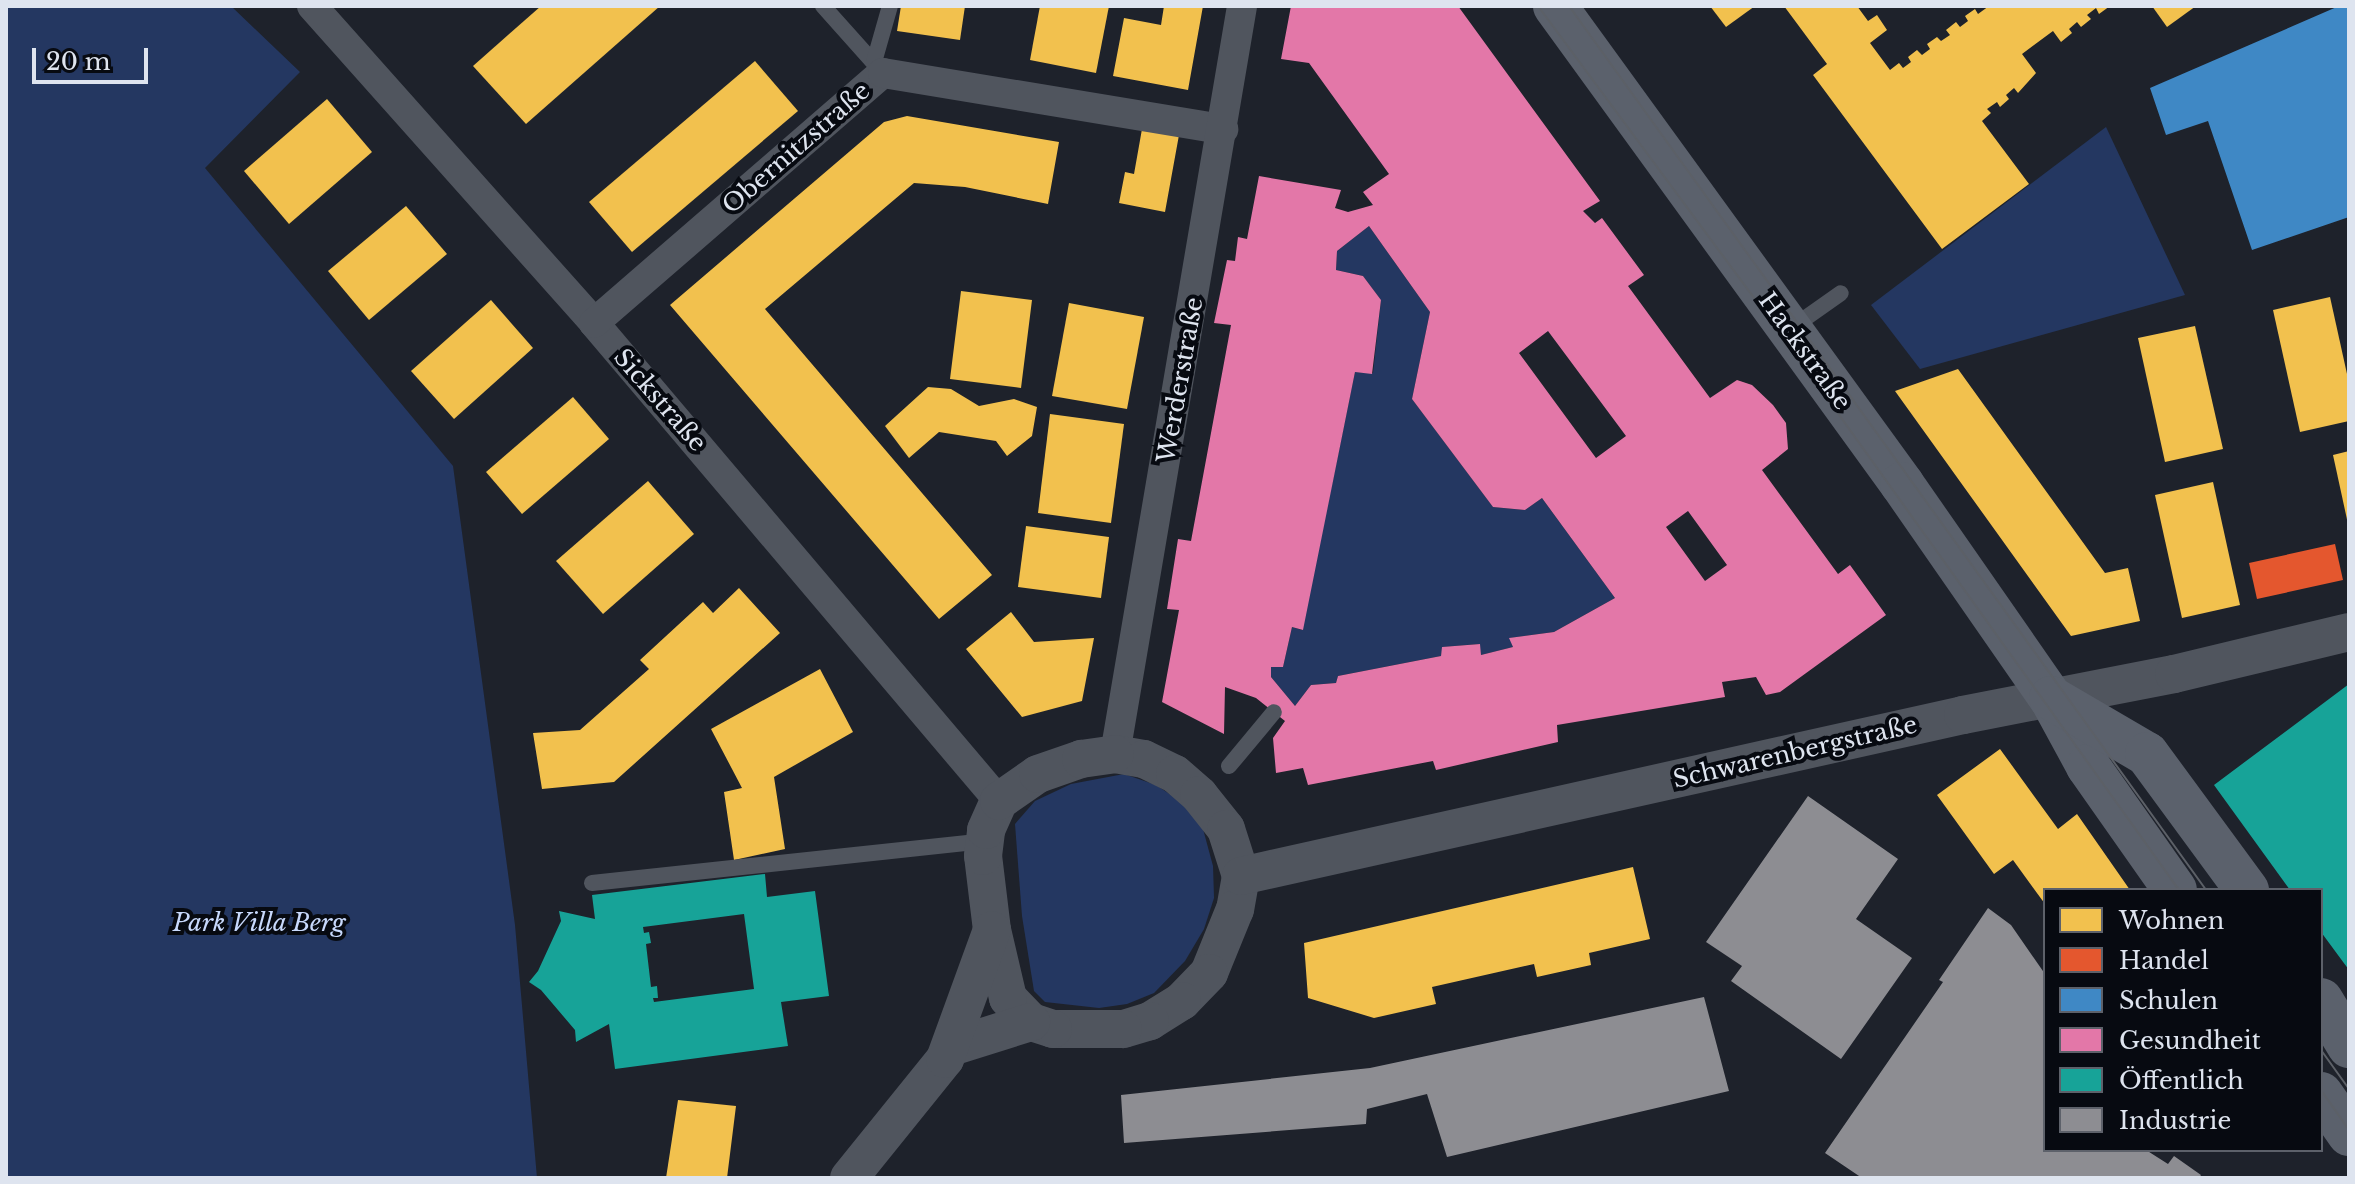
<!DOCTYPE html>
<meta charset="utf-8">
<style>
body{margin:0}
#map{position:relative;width:2355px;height:1184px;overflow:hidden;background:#1e222b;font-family:"Libre Baskerville",serif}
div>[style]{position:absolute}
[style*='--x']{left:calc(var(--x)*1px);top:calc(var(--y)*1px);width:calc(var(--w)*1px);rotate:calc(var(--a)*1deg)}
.green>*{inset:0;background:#243761}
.homes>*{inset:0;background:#f2c14e}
.shops>*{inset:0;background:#e4572e}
.schools>*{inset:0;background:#3f88c5}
.health>*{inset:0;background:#e377a8}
.public>*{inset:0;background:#17a398}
.industry>*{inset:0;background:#8d8d92}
.service>*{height:16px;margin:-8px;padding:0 8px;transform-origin:8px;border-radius:8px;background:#50555e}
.minor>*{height:30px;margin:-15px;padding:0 15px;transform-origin:15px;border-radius:15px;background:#50555e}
.tertiary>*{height:38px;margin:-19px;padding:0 19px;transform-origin:19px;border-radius:19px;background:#50555e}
.secondary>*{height:44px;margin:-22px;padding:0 22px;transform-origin:22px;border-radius:22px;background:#5b616c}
.tram>*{height:2px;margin:-1px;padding:0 1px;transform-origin:1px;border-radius:1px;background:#5c6067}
span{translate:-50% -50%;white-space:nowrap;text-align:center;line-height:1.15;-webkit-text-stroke:8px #070a11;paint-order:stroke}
.street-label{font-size:24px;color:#dee4ef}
.park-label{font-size:24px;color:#c8d9fc;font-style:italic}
.frame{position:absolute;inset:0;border:8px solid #dee4ef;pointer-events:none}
.legend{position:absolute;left:2043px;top:888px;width:280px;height:264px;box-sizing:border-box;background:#070a11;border:2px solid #5d616a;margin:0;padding:10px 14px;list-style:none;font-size:24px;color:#dee4ef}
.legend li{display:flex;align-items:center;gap:16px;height:40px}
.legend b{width:40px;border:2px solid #5d616a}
.scale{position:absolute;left:32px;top:48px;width:116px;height:36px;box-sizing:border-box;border:4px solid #dee4ef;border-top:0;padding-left:10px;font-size:24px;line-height:28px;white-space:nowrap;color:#dee4ef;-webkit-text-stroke:6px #070a11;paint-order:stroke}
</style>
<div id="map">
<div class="green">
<i style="clip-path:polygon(6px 6px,231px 6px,300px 72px,205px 168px,453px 466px,515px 925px,537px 1178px,6px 1178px)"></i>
<i style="clip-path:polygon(2106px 127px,2185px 295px,1920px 369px,1871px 305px)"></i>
<i style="clip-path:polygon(1369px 226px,1430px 312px,1412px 399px,1493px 507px,1525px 510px,1542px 498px,1615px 598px,1554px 632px,1510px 638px,1513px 647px,1481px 655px,1479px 644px,1443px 647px,1441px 656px,1338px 676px,1336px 683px,1311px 685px,1295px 706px,1271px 677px,1271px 667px,1283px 667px,1292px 627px,1302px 630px,1355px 372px,1373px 373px,1381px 300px,1363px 276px,1336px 270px,1337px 251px)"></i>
<i style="clip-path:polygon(1124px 774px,1156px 785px,1180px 801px,1203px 829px,1213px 866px,1214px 898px,1204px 929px,1185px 961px,1154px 993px,1127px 1004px,1099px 1008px,1045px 1002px,1034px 991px,1022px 916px,1015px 824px,1035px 801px,1071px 784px)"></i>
</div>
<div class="homes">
<i style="clip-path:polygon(541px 6px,660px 6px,526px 124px,473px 66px)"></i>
<i style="clip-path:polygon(901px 6px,965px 6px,960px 40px,897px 31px)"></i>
<i style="clip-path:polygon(1040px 6px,1109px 6px,1096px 73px,1030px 60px)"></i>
<i style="clip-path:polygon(1164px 6px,1203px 6px,1188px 90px,1113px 76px,1124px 18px,1161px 25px)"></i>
<i style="clip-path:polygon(1710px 6px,1755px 6px,1726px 27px)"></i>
<i style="clip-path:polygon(1784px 6px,1857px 6px,1868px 21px,1877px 15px,1887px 30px,1870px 43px,1890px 70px,1899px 63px,1903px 68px,1911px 62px,1908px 57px,1917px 50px,1922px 55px,1930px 49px,1927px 44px,1937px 37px,1941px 41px,1950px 35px,1946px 30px,1956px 22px,1960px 27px,1968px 21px,1965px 16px,1975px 9px,1978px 14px,1989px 6px,2110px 6px,2099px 14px,2096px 8px,2087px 15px,2091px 19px,2081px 27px,2077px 22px,2069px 29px,2072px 33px,2061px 42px,2053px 31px,2022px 54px,2036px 73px,2018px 93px,2014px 88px,2006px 95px,2009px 99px,2000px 107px,1997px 102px,1987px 109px,1991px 113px,1982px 121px,2029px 184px,1942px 249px,1813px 75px,1827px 64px)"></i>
<i style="clip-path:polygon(2152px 6px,2196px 6px,2167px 27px)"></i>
<i style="clip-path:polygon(755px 61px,798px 111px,632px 252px,589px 202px)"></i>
<i style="clip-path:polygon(327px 99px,372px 152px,289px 224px,244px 171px)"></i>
<i style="clip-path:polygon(907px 116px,1059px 142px,1048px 204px,965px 187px,914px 183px,765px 309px,992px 575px,939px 619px,670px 305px,884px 122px)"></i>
<i style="clip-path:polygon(1142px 129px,1179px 135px,1165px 212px,1119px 203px,1125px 172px,1134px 174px)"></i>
<i style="clip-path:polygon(406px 206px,447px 254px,369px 320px,328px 271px)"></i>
<i style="clip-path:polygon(961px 291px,1032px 300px,1021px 388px,950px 379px)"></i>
<i style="clip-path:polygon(2330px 297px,2349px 383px,2349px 421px,2300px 432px,2273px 310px)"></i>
<i style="clip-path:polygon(491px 300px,533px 348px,454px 419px,411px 371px)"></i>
<i style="clip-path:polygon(1069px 303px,1144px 317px,1127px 409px,1052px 396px)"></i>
<i style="clip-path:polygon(2195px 326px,2223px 449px,2165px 462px,2138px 338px)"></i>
<i style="clip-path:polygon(1958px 369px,2105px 573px,2128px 568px,2140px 621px,2071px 636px,1895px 391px)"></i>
<i style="clip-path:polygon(928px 387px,951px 389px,979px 406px,1014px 399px,1037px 407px,1032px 436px,1007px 456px,996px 441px,939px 432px,909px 458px,885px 426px)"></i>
<i style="clip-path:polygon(573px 397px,609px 439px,522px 514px,486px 472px)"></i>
<i style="clip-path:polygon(1050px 414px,1124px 424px,1111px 523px,1038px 513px)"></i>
<i style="clip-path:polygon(2349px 451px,2349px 524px,2348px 524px,2333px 455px)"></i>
<i style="clip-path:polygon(648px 481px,694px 534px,603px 614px,556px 561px)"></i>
<i style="clip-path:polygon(2213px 482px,2240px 605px,2182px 618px,2155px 495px)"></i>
<i style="clip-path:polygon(1026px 526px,1109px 537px,1101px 598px,1018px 587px)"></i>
<i style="clip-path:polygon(739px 588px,780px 633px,614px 782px,542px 789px,533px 733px,580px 730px,649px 669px,640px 660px,703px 602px,713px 613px)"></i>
<i style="clip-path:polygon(1011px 612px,1034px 642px,1094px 638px,1082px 701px,1022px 717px,966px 649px)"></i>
<i style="clip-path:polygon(820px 669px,853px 732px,774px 777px,785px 849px,734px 860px,724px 792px,742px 788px,711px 729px)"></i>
<i style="clip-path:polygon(2000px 749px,2058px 829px,2077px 814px,2130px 890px,2045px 890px,2045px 904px,2013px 860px,1994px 874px,1937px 795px)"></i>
<i style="clip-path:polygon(1633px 867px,1650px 939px,1589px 953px,1591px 965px,1537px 977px,1534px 964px,1432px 987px,1436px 1004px,1374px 1018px,1308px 998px,1304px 943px)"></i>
<i style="clip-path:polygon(678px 1100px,736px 1106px,727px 1178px,666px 1178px)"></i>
</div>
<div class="shops">
<i style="clip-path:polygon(2335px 544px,2343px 580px,2257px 599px,2249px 563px)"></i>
</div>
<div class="schools">
<i style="clip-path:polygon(2339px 6px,2349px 6px,2349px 217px,2252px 250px,2208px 121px,2166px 135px,2150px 88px)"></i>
</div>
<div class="health">
<i style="clip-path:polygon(evenodd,1291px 6px,1458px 6px,1600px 201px,1583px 211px,1595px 223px,1602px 218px,1644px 275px,1628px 286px,1710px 398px,1737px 380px,1752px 385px,1773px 405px,1786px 423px,1788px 449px,1762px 470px,1838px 574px,1850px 565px,1886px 615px,1780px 692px,1766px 695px,1756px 677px,1722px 682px,1725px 697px,1557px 725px,1558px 742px,1436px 770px,1433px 761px,1308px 785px,1303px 768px,1276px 773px,1273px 738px,1285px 721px,1256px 698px,1225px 687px,1224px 734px,1162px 702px,1179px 610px,1167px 609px,1178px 539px,1191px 541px,1231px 325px,1214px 323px,1227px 260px,1235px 261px,1238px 237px,1247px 239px,1259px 176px,1341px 190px,1335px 208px,1348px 212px,1373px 205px,1363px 192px,1389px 174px,1309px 63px,1281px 59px,1291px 6px,1369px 226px,1430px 312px,1412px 399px,1493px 507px,1525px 510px,1542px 498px,1615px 598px,1554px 632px,1509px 638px,1513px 647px,1481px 655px,1480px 644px,1442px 647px,1441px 656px,1338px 676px,1336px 683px,1311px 685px,1295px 706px,1271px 677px,1271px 667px,1283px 667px,1292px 627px,1303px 630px,1355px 372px,1372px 374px,1381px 300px,1363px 276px,1336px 270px,1337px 251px,1369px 226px,1291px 6px,1548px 331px,1626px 436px,1596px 458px,1519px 353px,1548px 331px,1291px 6px,1688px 511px,1727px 565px,1705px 581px,1666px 527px,1688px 511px)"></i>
</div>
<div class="public">
<i style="clip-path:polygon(2349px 684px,2349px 970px,2321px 932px,2321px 890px,2290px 890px,2214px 785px)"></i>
<i style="clip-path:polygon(evenodd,765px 874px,767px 897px,815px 891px,829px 996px,781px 1002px,788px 1046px,615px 1069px,609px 1024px,576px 1042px,575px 1030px,541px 990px,529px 982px,538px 971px,561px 921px,559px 911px,595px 919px,592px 895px,765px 874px,744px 914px,754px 989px,654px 1002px,653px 998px,658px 998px,657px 986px,651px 987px,646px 944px,651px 943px,649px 932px,644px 933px,643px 927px,744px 914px)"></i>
</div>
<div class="industry">
<i style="clip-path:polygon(1808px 796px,1898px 859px,1856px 919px,1912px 958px,1841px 1059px,1731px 981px,1742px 966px,1706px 942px)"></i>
<i style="clip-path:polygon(1988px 908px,2011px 925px,2045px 974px,2045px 1150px,2146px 1150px,2168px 1164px,2174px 1156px,2201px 1175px,2199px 1178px,1862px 1178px,1825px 1153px,1943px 982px,1939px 980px)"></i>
<i style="clip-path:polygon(1704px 997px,1729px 1091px,1447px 1157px,1427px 1094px,1367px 1109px,1366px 1124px,1124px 1143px,1121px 1095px,1370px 1068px)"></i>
</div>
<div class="service">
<i style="--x:823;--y:6;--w:90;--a:48.2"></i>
<i style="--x:874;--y:62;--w:58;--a:-74.1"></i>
<i style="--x:1790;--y:329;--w:62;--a:-35.2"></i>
<i style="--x:1229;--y:766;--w:70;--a:-50.2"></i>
<i style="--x:592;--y:883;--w:394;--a:-6.1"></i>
</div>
<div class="minor">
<i style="--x:312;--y:6;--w:424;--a:48.3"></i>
<i style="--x:594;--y:323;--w:627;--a:49.73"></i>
<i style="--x:594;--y:323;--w:382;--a:-40.9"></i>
<i style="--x:883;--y:73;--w:345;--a:9.4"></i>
<i style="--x:1115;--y:754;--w:759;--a:-80.36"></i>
</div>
<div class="tertiary">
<i style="--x:1115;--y:754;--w:29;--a:10"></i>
<i style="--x:1144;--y:759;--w:34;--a:26"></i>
<i style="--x:1175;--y:774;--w:32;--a:41"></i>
<i style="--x:1199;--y:795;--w:43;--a:51.5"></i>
<i style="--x:1226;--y:829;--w:49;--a:72.3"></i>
<i style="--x:1241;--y:876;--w:34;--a:100"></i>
<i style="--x:1235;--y:909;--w:69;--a:112.1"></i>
<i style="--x:1209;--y:973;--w:39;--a:134"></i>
<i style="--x:1182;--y:1001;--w:38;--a:148"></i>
<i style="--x:1150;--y:1021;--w:28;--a:163"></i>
<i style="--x:1123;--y:1029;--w:70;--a:180"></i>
<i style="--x:1053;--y:1029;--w:23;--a:-162"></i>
<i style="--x:1031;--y:1022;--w:33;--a:-134"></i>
<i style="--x:1008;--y:998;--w:70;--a:-103.2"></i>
<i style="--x:992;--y:930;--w:75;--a:-96.9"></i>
<i style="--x:983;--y:856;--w:26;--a:-83"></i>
<i style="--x:986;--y:830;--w:32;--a:-66"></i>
<i style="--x:999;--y:801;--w:47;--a:-34.7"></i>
<i style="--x:1038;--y:774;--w:46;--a:-19.2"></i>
<i style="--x:1081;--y:759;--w:34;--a:-8"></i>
<i style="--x:1241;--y:876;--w:740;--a:-12.57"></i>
<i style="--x:1963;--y:715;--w:215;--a:-11"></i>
<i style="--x:2174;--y:674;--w:180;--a:-13.5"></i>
<i style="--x:951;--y:1047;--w:84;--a:-17.4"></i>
<i style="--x:849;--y:1178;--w:153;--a:-51.1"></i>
<i style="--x:945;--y:1059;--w:137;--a:-70"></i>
</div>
<div class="secondary">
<i style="--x:1555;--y:6;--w:591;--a:54.02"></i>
<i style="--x:1902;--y:484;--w:261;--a:55.2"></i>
<i style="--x:2051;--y:698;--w:77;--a:61.4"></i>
<i style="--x:2088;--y:766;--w:151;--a:54.9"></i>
<i style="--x:2051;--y:698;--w:111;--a:30.3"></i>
<i style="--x:2147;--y:754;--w:169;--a:53.7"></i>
<i style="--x:2321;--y:1000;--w:54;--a:58.7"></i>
<i style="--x:2321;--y:1094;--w:49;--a:55"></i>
</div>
<div class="tram">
<i style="--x:1538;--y:6;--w:427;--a:53.5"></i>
<i style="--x:1792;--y:349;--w:665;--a:54.42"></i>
<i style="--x:1569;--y:6;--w:1090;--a:54.22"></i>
<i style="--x:2321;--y:1050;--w:48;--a:54.3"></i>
<i style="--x:2321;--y:1090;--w:49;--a:55"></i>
</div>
<div class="street-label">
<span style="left:796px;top:148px;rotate:-41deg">Obernitzstraße</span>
<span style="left:1805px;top:351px;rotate:54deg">Hackstraße</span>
<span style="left:1180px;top:380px;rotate:-80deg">Werderstraße</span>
<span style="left:660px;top:400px;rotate:49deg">Sickstraße</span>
<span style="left:1795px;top:752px;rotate:-13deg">Schwarenbergstraße</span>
</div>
<div class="park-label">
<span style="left:259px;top:923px">Park Villa Berg</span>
</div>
<div class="frame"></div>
<ul class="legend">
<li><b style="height:22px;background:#f2c14e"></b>Wohnen</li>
<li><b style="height:22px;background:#e4572e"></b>Handel</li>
<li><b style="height:22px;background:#3f88c5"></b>Schulen</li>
<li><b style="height:22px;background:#e377a8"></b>Gesundheit</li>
<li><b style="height:22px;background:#17a398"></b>Öffentlich</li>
<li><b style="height:22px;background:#8d8d92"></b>Industrie</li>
</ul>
<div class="scale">20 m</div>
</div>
